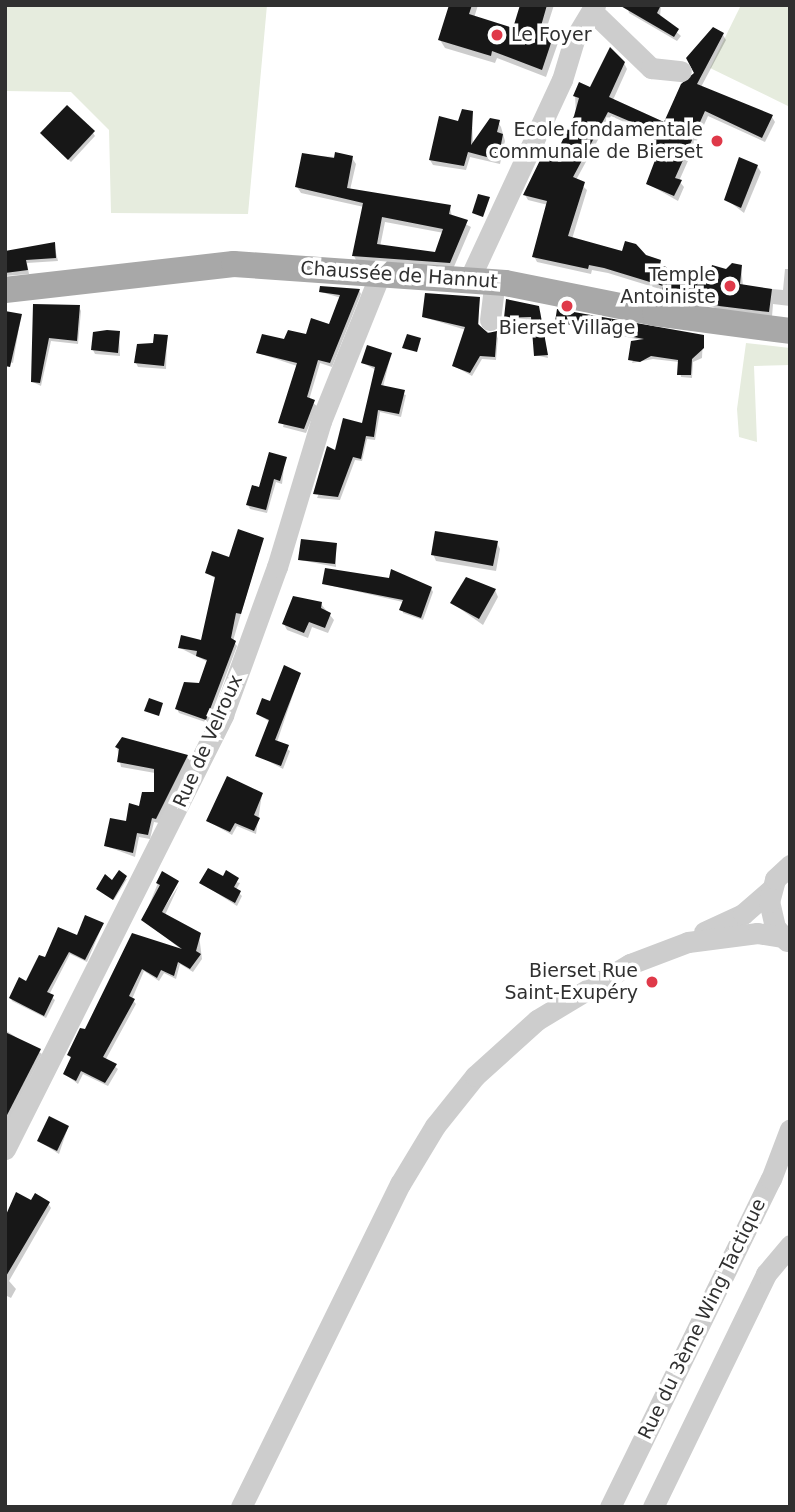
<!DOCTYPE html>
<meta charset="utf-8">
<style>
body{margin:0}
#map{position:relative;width:795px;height:1512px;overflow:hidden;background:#fff;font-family:"DejaVu Sans",sans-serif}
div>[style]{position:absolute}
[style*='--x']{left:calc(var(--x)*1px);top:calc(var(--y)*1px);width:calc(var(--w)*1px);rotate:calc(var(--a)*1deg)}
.green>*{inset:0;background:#e6ecde}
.shadow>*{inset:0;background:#0003}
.building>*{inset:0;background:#171717}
.minor>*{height:21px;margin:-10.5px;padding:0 10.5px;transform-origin:10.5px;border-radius:10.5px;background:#cdcdcd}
.major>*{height:26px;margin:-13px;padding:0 13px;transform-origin:13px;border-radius:13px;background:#a8a8a8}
.dots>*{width:19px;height:19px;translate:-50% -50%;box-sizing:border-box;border:4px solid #fff;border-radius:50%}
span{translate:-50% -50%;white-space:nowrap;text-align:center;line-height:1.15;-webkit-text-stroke:7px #fff;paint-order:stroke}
.poi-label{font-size:19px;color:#303030}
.left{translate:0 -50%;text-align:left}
.right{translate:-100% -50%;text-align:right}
.street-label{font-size:19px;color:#303030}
.frame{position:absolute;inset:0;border:7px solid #303030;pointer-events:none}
</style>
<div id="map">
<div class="green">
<i style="clip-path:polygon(5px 5px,267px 5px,248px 214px,111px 213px,109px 130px,71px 92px,5px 91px)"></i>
<i style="clip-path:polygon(741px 5px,790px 5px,790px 107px,710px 68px)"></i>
<i style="clip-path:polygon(746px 343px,790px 348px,790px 365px,754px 366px,757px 442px,739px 437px,737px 409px)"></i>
</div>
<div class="shadow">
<i style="clip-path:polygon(451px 5px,478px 5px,474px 18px,514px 30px,522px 5px,554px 5px,546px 30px,559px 40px,546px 77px,497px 58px,495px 63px,445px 48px,440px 40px)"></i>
<i style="clip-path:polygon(627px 5px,661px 5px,660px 17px,681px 36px,677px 41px,629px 13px)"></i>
<i style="clip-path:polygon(723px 35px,726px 40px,701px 87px,772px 117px,775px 122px,765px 142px,708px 116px,679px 181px,684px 187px,678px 201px,648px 184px,657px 159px,651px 152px,657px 137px,611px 116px,576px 180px,587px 190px,572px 239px,645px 257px,660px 262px,664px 268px,709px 283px,741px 266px,743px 286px,783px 290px,785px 269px,790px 269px,790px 306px,773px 304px,772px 317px,723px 311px,694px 300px,692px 307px,665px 301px,663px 290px,608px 273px,592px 270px,591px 274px,537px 262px,534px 256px,548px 205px,528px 200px,525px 195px,557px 156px,576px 116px,575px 95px,590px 90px,624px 63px,627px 69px,613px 100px,665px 124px)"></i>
<i style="clip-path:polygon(472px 113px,473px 145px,498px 122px,501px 127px,505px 141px,500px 164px,470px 157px,466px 170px,433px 165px,430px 160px)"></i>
<i style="clip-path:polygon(93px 133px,95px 136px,71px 162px,42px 134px)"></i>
<i style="clip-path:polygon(evenodd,303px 155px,352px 158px,356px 164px,350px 190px,450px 207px,452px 217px,471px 227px,453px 269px,357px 262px,354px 256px,364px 207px,301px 193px,297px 187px,303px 155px,385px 222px,444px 233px,436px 254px,380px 247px,385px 222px)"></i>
<i style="clip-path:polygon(757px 166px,761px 172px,744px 213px,726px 199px)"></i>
<i style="clip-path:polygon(54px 244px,58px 261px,27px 263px,29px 274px,5px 276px,5px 252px)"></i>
<i style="clip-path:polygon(359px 290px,361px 294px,332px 367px,320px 363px,309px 400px,317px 406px,306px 433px,283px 427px,297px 366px,258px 353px,330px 326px,341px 298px,321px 292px)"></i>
<i style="clip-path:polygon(479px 299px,479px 328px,498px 336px,496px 360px,482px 359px,472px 376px,454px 366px,466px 330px,423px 317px)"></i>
<i style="clip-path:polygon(35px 306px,79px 307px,81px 311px,78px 344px,51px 341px,41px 386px,33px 382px)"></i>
<i style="clip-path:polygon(540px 311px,548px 358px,535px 355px,533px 320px,505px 317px)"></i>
<i style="clip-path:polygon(21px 316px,13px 363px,5px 361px)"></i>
<i style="clip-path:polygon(557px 322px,703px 337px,702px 358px,693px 362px,692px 378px,681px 377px,679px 362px,653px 359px,632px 363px,641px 340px)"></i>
<i style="clip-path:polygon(119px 333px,120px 356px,95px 354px,93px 350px)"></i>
<i style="clip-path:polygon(167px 337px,166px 369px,138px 367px,136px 363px)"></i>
<i style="clip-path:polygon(391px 354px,383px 387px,406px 395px,401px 417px,380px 412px,375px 440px,367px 439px,362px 461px,355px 460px,340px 500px,317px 498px,336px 452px,363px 425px,376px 370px,363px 363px)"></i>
<i style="clip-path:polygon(285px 459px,282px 484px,276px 482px,267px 513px,250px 509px,248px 505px)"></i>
<i style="clip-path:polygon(263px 539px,233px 641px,237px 646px,208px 723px,179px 713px,177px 709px,200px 685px,208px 662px,180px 648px,202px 642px,216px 579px,207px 573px)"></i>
<i style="clip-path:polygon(497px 543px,500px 549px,496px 571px,436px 561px,433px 554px)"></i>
<i style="clip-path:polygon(336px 545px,336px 567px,300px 560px)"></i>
<i style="clip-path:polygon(324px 584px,431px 588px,433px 592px,423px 620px,403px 613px,403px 602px)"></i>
<i style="clip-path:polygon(495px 590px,498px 597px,483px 625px,452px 603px)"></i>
<i style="clip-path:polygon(321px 604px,334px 620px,328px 633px,312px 627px,308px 638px,287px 630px,284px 624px)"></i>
<i style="clip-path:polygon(300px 674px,277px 742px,290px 751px,283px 769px,257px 755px,270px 722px,257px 714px)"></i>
<i style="clip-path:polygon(117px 747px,187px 756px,190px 761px,159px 823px,154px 822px,150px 839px,139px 837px,135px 857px,106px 846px,156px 794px,155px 773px,121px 767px)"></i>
<i style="clip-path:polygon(262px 794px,256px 834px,237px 826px,232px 835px,208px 821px)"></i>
<i style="clip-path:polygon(162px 873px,157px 919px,179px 885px,165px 915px,199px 935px,202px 959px,193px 972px,180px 964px,176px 979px,164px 973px,159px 981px,144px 971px,132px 999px,136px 1004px,106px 1059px,118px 1069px,108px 1086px,83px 1074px,78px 1084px,65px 1074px,72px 1060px,69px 1055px,85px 1032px,133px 935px,182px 950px,143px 920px)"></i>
<i style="clip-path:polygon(127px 879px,114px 900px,99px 890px,112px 882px)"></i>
<i style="clip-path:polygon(223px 879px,240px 883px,236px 890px,242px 896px,237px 906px,201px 883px)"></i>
<i style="clip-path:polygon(103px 924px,87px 962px,70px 954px,49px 995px,55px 1000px,46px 1018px,12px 1001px,11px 998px,46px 960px)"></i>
<i style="clip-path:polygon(5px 1030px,42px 1054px,5px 1129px)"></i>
<i style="clip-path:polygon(68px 1127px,59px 1154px,39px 1141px)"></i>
<i style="clip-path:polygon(32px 1203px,48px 1203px,51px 1208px,9px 1281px,16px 1289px,11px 1298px,5px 1295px,5px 1217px)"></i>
</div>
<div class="building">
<i style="clip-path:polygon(449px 5px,472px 5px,469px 14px,513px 28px,520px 5px,547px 5px,541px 26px,555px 31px,542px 70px,492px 51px,491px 56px,438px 40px)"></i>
<i style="clip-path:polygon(619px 5px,661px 5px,657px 13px,679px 29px,674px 37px)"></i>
<i style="clip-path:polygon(713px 27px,724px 33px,697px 84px,773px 115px,762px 138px,705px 111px,675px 178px,682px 180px,674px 196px,646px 184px,657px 155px,649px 152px,657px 133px,608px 112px,573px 177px,585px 182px,568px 236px,622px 251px,625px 241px,636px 244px,646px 255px,661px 260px,660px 265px,708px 280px,712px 265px,726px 269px,732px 263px,742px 265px,740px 284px,772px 289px,769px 312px,719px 306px,691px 295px,690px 302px,660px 295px,663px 286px,604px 268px,589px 265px,588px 269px,532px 257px,547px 201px,523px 195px,545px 150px,556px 154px,574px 116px,579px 98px,573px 96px,579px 82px,590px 87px,610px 47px,625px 62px,609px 97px,664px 122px,681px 84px,694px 73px,686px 58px)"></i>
<i style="clip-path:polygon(67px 105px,95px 131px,68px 160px,40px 133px)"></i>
<i style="clip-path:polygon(462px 109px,473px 111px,471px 145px,490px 118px,500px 120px,497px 132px,503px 134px,498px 160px,468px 152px,464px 166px,429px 160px,439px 116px,458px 121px)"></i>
<i style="clip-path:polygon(evenodd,335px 152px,353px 156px,347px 188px,451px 205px,449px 214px,468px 220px,450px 263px,352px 256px,363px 203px,295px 187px,302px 153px,334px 158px,335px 152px,382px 217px,443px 229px,435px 252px,377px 244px,382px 217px)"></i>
<i style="clip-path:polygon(739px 157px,758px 165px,741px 208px,724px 200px)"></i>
<i style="clip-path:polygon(478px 194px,490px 197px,483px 217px,472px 213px)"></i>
<i style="clip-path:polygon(55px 242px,56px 258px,26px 260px,28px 270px,5px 273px,5px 251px)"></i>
<i style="clip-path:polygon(320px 286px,360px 289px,330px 363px,318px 360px,307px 397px,315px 400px,304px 429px,278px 423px,297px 363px,256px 353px,262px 334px,284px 339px,288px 330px,306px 334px,311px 318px,329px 324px,340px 295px,319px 292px)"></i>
<i style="clip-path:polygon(425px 293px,480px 297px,478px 324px,488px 333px,497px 331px,495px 357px,480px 356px,470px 373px,452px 366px,465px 327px,422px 317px)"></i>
<i style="clip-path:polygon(506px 299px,539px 306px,548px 355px,534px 356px,531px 317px,504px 318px)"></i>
<i style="clip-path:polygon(33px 304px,80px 305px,77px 341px,49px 338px,40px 383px,31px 382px)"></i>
<i style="clip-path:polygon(557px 309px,704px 335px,704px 348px,692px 359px,691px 375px,677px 375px,678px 360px,651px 356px,640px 362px,628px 360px,631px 341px,644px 339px,555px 322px)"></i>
<i style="clip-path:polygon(5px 311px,22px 314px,10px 367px,5px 366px)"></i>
<i style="clip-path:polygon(107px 330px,120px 331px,118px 353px,91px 350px,93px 332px)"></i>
<i style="clip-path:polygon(154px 334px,168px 335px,164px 366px,134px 363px,137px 344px,153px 343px)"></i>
<i style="clip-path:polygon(407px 334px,421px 338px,417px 352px,402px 348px)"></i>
<i style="clip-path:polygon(367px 345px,392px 353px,381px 385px,405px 390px,399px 414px,378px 410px,374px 437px,366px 436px,361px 459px,353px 457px,338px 497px,313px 494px,327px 446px,335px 450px,343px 418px,362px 423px,375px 367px,361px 363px)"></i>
<i style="clip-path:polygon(269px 452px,287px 457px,280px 481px,274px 479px,266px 510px,246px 505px,252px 485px,259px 487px)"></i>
<i style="clip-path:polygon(238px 529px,264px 538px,241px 614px,236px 613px,231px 638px,236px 641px,206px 720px,175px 709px,184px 682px,199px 683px,207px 660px,196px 656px,197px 651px,178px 648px,181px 635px,201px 640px,215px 577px,205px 573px,212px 551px,229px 557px)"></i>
<i style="clip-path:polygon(435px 531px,498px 541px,493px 566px,431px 555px)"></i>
<i style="clip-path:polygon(301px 539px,337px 543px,335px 564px,298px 560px)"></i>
<i style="clip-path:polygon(325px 568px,389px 578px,391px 569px,432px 587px,421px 618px,399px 610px,403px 600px,322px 584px)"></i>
<i style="clip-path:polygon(466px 577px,496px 589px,479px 619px,450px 603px)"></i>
<i style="clip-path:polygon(293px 596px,322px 602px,321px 608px,331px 613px,325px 628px,309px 622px,304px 633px,282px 624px)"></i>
<i style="clip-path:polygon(284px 665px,301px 673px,275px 740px,289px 745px,281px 766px,255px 756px,269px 720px,256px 714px,262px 698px,270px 701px)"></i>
<i style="clip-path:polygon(149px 698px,163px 703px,159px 716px,144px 711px)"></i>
<i style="clip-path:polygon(122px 737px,188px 755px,156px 819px,152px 818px,148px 835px,137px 833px,133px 853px,104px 846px,110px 818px,126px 821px,129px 803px,139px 806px,142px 792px,154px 792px,154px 769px,117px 762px,119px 749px,115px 747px)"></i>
<i style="clip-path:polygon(227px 776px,263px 793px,254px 815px,260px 818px,254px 831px,235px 823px,230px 832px,206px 821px)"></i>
<i style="clip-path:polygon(208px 868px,223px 876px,226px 870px,239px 878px,234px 887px,241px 891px,235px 903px,199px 883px)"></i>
<i style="clip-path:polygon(119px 870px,127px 876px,113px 900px,96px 889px,105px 874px,112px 880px)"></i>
<i style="clip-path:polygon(162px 871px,179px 881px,162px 912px,201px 933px,196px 951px,201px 954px,190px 969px,178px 962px,174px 976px,161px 970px,157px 978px,142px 969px,129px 996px,135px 999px,103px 1057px,117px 1064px,105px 1083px,81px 1071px,76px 1081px,63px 1074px,71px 1057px,67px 1055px,80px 1028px,85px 1029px,132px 933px,182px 949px,141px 920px,160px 885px,156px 883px)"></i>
<i style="clip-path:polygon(85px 915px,104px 923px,85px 960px,69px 952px,47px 992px,54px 995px,44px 1016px,9px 998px,19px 977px,26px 981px,39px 955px,45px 957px,58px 927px,77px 935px)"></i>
<i style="clip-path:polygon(5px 1032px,41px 1049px,5px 1119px)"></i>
<i style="clip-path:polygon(49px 1116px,69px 1126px,57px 1151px,37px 1141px)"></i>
<i style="clip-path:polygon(16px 1192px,31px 1200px,35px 1193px,50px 1202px,5px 1278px,5px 1217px)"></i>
</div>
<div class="minor">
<i style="--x:593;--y:12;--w:81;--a:44"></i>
<i style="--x:651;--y:68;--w:30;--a:6"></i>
<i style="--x:469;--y:280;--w:221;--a:-65.1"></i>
<i style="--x:562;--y:80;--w:42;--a:-73.3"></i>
<i style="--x:574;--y:40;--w:41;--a:-59"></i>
<i style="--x:490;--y:320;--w:38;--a:-83"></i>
<i style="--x:704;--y:932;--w:43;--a:-24.8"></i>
<i style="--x:743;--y:914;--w:37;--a:-41"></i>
<i style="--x:787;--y:941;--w:18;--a:-131"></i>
<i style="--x:775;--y:927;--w:26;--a:-103"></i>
<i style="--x:769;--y:902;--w:24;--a:-75"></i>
<i style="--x:775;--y:879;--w:21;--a:-43"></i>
<i style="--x:5;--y:1149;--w:486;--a:-63.3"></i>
<i style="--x:223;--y:715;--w:158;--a:-70"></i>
<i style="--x:277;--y:567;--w:152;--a:-73.2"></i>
<i style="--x:321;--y:421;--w:158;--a:-68.1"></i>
<i style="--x:241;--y:1507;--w:360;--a:-63.8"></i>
<i style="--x:400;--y:1184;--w:68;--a:-58.9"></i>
<i style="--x:435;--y:1126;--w:64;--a:-51.3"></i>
<i style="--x:475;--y:1076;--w:84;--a:-42.1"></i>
<i style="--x:537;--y:1020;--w:109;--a:-31.1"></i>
<i style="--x:630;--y:964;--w:62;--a:-20.8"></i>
<i style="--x:688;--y:942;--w:70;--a:-7.4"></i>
<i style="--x:757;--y:933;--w:25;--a:9"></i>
<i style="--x:610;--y:1507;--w:365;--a:-63.9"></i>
<i style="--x:771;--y:1179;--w:53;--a:-69.2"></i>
<i style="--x:653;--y:1507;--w:259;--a:-64.1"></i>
<i style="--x:766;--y:1274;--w:38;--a:-50"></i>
</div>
<div class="major">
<i style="--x:5;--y:290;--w:230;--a:-6.5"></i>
<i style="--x:234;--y:264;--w:272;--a:4"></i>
<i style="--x:505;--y:283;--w:153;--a:11.3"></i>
<i style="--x:655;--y:313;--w:136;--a:7.6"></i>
</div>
<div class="dots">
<i style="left:497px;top:35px;background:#df3949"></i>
<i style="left:717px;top:141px;background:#df3949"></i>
<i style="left:730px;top:286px;background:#df3949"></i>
<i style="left:567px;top:306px;background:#df3949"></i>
<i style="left:652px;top:982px;background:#df3949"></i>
</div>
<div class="poi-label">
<span class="left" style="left:511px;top:35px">Le Foyer</span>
<span class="right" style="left:703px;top:141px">Ecole fondamentale<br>communale de Bierset</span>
<span class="right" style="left:716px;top:286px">Temple<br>Antoiniste</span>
<span style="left:567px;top:328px">Bierset Village</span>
<span class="right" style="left:638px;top:982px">Bierset Rue<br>Saint-Exupéry</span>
</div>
<div class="street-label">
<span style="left:399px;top:275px;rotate:4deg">Chaussée de Hannut</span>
<span style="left:208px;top:741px;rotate:-66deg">Rue de Velroux</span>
<span style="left:702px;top:1319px;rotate:-64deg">Rue du 3ème Wing Tactique</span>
</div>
<div class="frame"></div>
</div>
